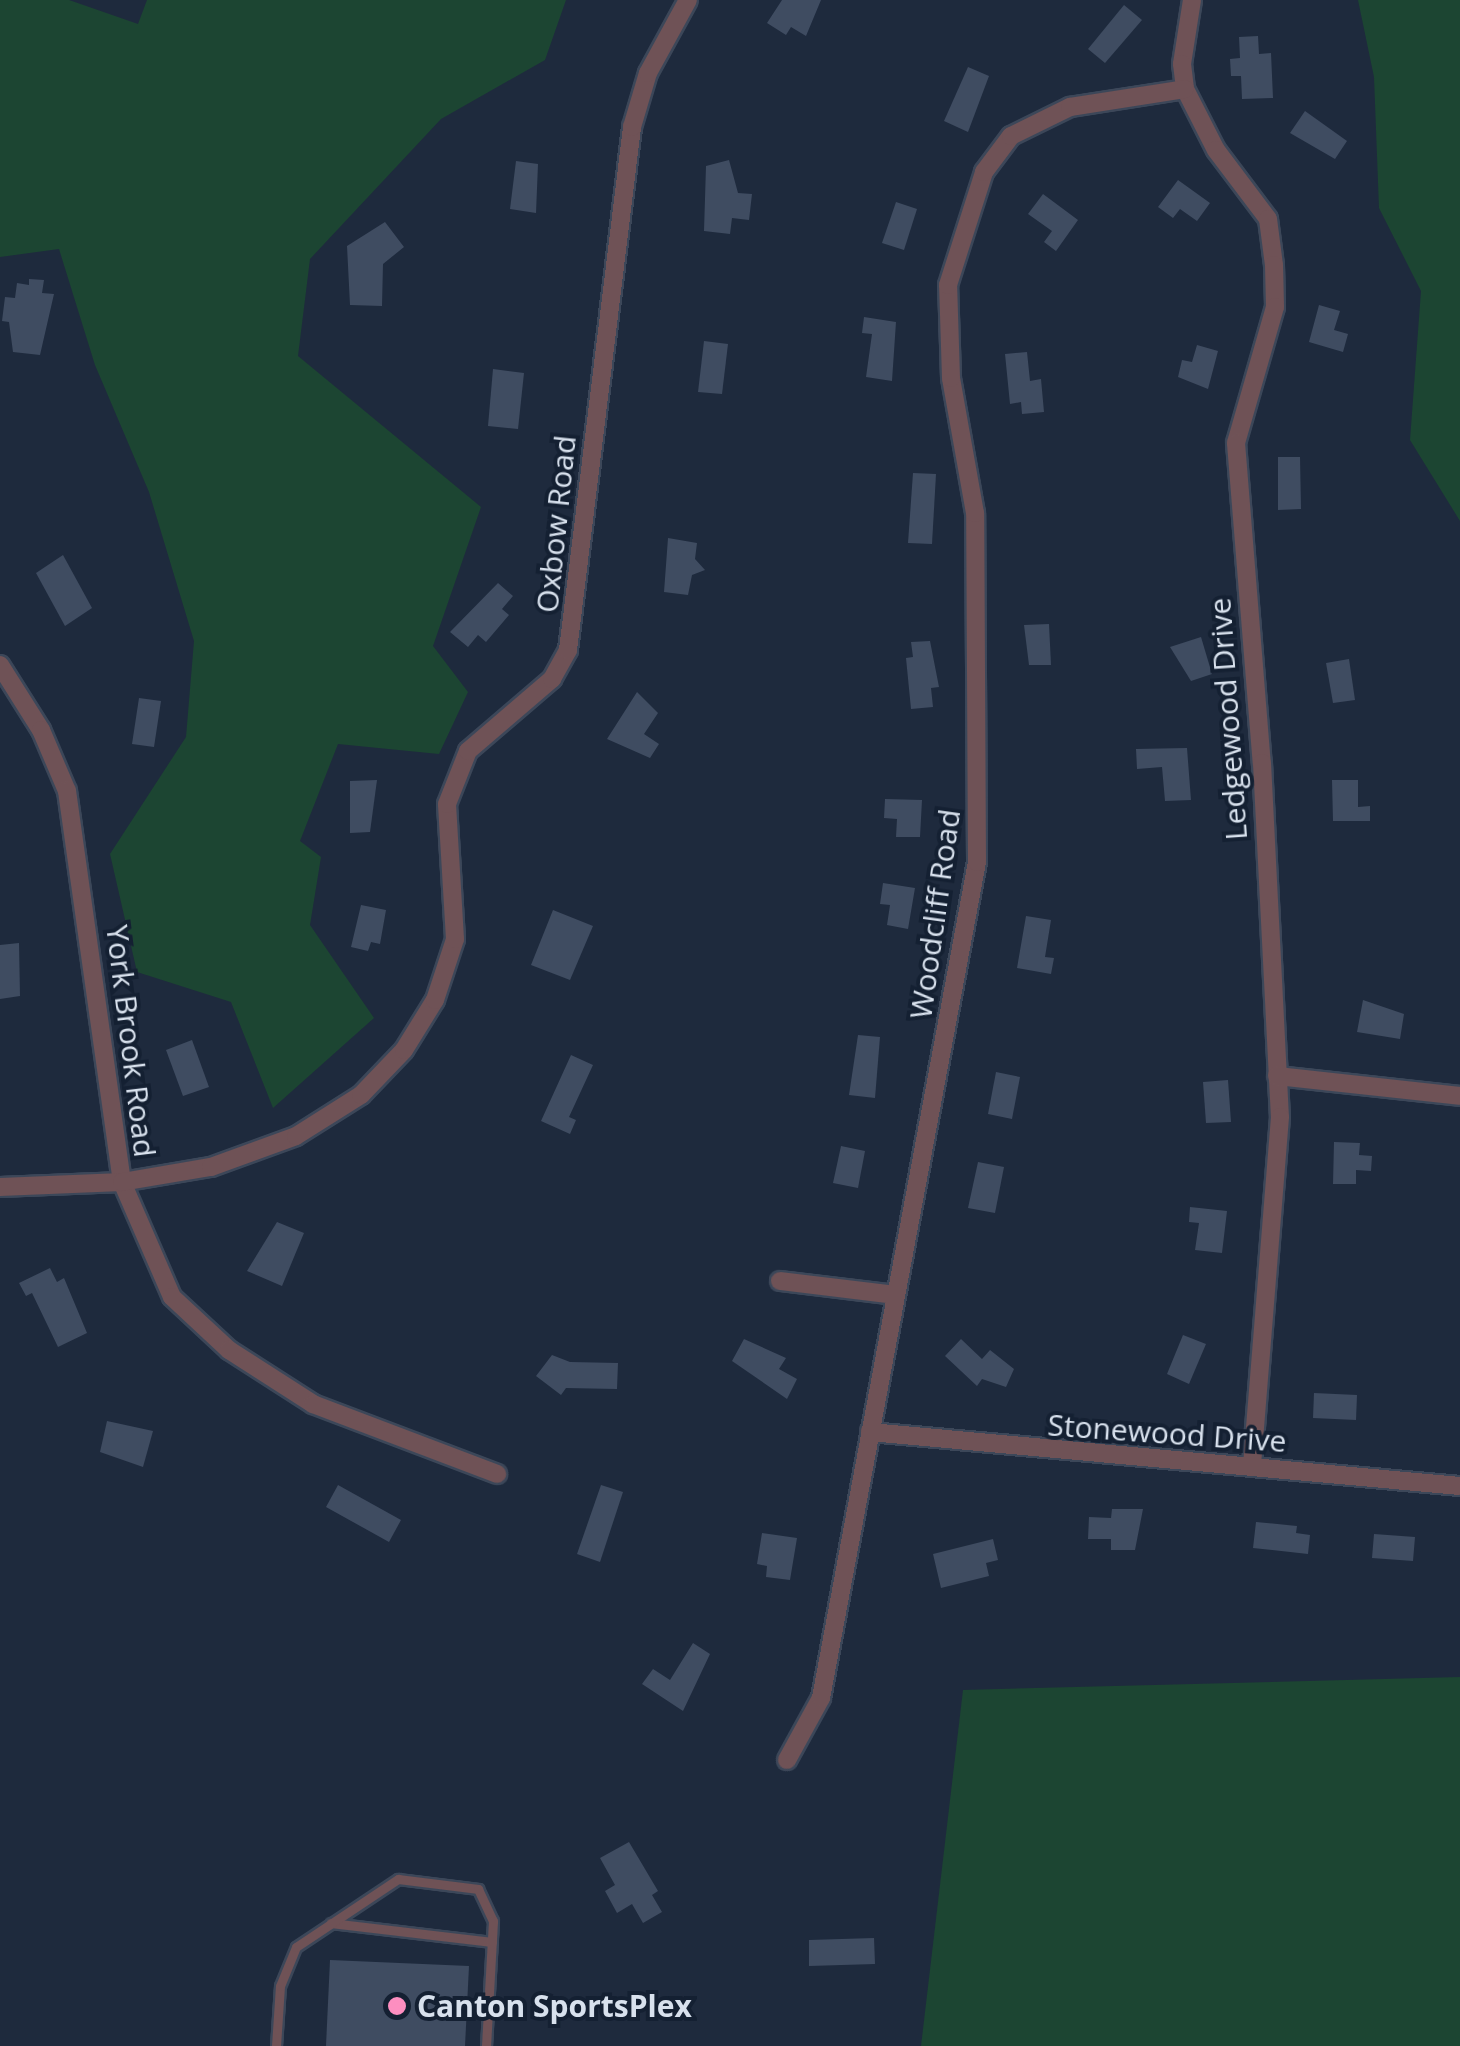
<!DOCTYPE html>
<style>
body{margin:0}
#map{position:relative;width:1460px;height:2046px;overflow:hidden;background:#1e2a3d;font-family:"Open Sans",sans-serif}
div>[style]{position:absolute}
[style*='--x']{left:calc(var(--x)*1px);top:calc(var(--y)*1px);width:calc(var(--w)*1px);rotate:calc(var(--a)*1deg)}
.green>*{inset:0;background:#1c4532}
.building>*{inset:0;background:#3f4c61}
.roads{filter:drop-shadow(2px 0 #3c4759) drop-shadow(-2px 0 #3c4759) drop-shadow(0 2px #3c4759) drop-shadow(0 -2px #3c4759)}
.service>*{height:9px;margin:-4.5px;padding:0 4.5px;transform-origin:4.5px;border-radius:4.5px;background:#6f5256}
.minor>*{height:18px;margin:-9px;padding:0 9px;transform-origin:9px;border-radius:9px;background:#6f5256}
.dots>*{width:28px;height:28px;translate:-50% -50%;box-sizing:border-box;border:5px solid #142032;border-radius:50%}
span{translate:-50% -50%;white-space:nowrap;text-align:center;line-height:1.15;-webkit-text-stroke:8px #142032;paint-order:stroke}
.street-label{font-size:30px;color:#d8e1ed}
.poi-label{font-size:30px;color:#d8e1ed;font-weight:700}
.left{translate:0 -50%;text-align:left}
</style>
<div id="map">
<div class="green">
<i style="clip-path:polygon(0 0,69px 0,138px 24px,147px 0,566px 0,545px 60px,441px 119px,310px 259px,298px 356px,481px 507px,433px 646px,468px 692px,439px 754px,338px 744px,300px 841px,321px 857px,310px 925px,374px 1018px,273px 1108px,231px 1002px,137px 972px,110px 854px,186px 737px,194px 641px,149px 492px,95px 365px,59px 249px,0 257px)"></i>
<i style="clip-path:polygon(1358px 0,1460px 0,1460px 521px,1410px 440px,1421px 291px,1379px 208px,1374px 77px)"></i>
<i style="clip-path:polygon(1460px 1677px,1460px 2046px,921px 2046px,963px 1690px)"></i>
</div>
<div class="building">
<i style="clip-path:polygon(782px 0,821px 0,806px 36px,791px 27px,786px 35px,767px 23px)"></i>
<i style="clip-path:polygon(1124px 5px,1142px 20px,1105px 63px,1088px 49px)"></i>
<i style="clip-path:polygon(1258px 36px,1259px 54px,1271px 53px,1273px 98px,1242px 99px,1241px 76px,1231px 76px,1230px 59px,1240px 58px,1239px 37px)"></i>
<i style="clip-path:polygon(968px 67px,989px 76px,968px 132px,944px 121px)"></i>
<i style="clip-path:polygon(1305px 111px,1347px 141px,1335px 159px,1290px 133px)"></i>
<i style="clip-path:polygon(729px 160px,738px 193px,752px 194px,749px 220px,732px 218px,730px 234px,704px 231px,706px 166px)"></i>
<i style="clip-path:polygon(516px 161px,538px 164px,536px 213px,510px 209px)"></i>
<i style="clip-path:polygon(1178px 180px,1210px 203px,1197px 221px,1180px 209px,1173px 218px,1158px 207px)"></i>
<i style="clip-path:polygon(1043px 194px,1078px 220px,1056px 251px,1044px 242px,1052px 231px,1028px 214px)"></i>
<i style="clip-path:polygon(896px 202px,917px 209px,904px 250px,882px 243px)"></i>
<i style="clip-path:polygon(385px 222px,404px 247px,383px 264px,382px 306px,350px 305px,347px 246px)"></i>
<i style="clip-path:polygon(29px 279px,44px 280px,42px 293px,54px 294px,40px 355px,13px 352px,9px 322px,2px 321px,5px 297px,15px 298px,17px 283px,29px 285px)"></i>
<i style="clip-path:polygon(1319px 305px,1340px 311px,1334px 330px,1348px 334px,1343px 352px,1309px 342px)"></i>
<i style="clip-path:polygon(864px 317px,896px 322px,892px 381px,866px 377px,872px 334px,862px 333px)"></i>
<i style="clip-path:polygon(704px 341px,728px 344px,722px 394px,698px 392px)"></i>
<i style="clip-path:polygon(1197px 345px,1218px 351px,1208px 389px,1178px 377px,1182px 360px,1192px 362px)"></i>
<i style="clip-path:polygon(1027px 352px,1030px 381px,1041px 379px,1044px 412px,1022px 414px,1021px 402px,1010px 404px,1005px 354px)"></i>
<i style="clip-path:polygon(493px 369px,524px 373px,518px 429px,488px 426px)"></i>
<i style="clip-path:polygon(1278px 457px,1300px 457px,1301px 509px,1278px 510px)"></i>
<i style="clip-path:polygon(913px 473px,936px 474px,932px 544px,908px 543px)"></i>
<i style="clip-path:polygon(668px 538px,697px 543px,695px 559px,705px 570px,692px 575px,688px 595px,664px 592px)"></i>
<i style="clip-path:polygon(63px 555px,92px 608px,65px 626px,36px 573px)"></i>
<i style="clip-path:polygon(498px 583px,513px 596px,502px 609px,509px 615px,486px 642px,478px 635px,468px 647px,450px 632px)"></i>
<i style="clip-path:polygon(1049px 624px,1051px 665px,1029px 665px,1024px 625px)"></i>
<i style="clip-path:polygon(1201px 637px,1212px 674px,1191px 681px,1170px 647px)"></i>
<i style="clip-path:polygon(930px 641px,939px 687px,931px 688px,933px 707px,911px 709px,906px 658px,913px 657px,911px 642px)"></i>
<i style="clip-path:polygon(1349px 659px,1355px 700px,1333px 703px,1326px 663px)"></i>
<i style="clip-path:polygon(637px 692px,658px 713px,644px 734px,659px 744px,650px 758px,607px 739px)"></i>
<i style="clip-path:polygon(139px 698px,161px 701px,154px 747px,132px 744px)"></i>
<i style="clip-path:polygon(1187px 748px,1191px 800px,1165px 801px,1162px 767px,1137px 769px,1136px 749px)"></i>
<i style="clip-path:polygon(377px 780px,370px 832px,350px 833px,350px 781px)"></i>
<i style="clip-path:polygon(1332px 780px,1358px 780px,1358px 807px,1370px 806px,1370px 821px,1333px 821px)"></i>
<i style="clip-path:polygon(885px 799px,922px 800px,920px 837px,896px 837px,897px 819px,884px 818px)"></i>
<i style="clip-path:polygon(883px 883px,915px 888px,908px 929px,887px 925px,890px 905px,880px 904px)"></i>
<i style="clip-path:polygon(361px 905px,386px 910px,380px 944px,371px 942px,368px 951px,351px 947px)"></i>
<i style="clip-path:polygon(553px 910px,593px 926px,570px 980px,531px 965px)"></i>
<i style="clip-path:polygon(1026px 916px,1051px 920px,1045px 957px,1054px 958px,1051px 974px,1017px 968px)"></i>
<i style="clip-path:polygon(19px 943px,20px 996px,0 999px,0 945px)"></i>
<i style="clip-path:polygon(1363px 1000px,1404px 1014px,1400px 1039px,1357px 1032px)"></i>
<i style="clip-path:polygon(858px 1035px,880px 1037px,875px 1098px,849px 1095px)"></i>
<i style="clip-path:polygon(192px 1040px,209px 1087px,183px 1096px,166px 1050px)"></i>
<i style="clip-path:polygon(571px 1055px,593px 1065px,569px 1117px,576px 1120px,570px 1134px,541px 1121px)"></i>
<i style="clip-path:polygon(996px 1072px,1020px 1077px,1012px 1119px,988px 1114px)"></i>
<i style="clip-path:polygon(1228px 1080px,1231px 1122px,1206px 1123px,1203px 1082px)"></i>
<i style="clip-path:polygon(1334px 1142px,1360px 1143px,1359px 1155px,1372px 1156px,1371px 1171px,1356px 1170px,1356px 1184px,1333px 1184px)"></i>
<i style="clip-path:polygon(841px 1146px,865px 1151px,858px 1188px,833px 1183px)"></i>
<i style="clip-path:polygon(978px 1162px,1004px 1167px,995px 1213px,968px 1208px)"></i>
<i style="clip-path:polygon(1190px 1207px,1227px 1211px,1222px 1253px,1195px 1250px,1199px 1223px,1189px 1222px)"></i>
<i style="clip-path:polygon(277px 1222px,304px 1233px,282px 1286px,247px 1271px)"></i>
<i style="clip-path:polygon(50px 1268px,57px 1282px,64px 1278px,87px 1333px,58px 1347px,32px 1293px,26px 1296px,19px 1283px)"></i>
<i style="clip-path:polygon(1183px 1335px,1206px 1344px,1189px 1384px,1167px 1374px)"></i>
<i style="clip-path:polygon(744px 1339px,786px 1358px,779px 1369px,797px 1379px,787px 1399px,732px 1361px)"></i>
<i style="clip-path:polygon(961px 1339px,982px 1359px,990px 1350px,1014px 1369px,1006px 1387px,982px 1379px,977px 1386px,945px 1356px)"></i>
<i style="clip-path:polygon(552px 1355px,570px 1362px,618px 1363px,617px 1389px,566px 1388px,561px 1395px,536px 1376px)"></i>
<i style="clip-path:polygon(1314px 1393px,1357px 1395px,1356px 1420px,1313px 1418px)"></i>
<i style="clip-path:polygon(107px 1421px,153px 1431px,143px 1467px,100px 1452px)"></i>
<i style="clip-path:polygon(338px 1485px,401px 1520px,389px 1542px,326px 1507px)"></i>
<i style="clip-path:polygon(601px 1485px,623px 1492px,600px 1562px,577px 1554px)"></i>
<i style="clip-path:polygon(1112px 1509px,1143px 1509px,1135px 1550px,1111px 1550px,1111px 1539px,1088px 1539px,1089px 1517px,1111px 1518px)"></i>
<i style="clip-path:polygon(1256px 1522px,1297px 1526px,1296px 1533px,1310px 1535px,1308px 1554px,1253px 1548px)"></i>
<i style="clip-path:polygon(762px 1533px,797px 1538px,790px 1580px,766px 1577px,767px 1566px,757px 1564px)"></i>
<i style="clip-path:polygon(1374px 1534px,1415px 1537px,1413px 1561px,1372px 1558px)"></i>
<i style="clip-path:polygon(993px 1539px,998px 1560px,986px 1563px,989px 1576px,941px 1588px,933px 1554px)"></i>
<i style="clip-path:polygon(693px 1643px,710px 1654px,683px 1711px,642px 1684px,653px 1669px,670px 1680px)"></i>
<i style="clip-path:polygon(629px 1842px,658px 1891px,652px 1895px,662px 1912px,643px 1923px,632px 1904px,617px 1913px,605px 1891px,615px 1885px,600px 1858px)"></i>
<i style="clip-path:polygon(874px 1938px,875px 1964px,809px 1966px,809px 1940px)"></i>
<i style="clip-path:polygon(330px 1960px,469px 1966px,465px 2046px,326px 2046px)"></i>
</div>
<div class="roads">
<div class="service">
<i style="--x:331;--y:1923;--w:162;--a:6.7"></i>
<i style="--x:276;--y:2046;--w:60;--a:-86.2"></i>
<i style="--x:280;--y:1986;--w:42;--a:-67.7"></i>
<i style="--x:296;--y:1947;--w:123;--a:-33.7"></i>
<i style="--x:398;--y:1879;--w:81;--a:7.1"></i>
<i style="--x:478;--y:1889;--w:35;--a:65"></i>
<i style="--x:493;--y:1921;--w:125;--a:93.2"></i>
</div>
<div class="minor">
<i style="--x:1192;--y:0;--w:65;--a:98.9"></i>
<i style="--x:1182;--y:64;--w:25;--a:83"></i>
<i style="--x:1185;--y:89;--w:68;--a:63.1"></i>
<i style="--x:1216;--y:150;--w:86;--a:53"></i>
<i style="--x:1268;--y:219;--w:46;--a:82.6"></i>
<i style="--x:1274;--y:265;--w:42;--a:88.6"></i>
<i style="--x:1275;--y:307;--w:141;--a:106"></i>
<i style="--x:1236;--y:443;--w:321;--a:85.4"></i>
<i style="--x:1262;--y:763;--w:354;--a:87.1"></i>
<i style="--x:1280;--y:1117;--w:348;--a:94.6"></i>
<i style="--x:0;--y:665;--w:77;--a:57.8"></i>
<i style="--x:41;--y:730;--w:66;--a:66.9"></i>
<i style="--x:67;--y:791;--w:395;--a:82"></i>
<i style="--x:122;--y:1182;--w:125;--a:66.5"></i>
<i style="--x:172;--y:1297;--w:78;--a:42.9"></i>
<i style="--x:229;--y:1350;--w:100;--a:32.7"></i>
<i style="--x:313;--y:1404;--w:197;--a:20.8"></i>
<i style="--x:1277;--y:1076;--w:184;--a:6.2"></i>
<i style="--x:0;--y:1187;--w:122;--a:-2.3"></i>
<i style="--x:122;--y:1182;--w:90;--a:-9.6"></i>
<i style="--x:211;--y:1167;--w:90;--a:-20"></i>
<i style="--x:296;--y:1136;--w:77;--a:-32.2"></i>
<i style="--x:361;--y:1095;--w:62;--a:-46.3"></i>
<i style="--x:404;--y:1050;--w:59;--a:-58.2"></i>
<i style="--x:435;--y:1000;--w:64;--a:-71.8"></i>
<i style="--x:455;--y:939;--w:135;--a:-93.4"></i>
<i style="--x:447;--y:804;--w:57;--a:-68.4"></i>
<i style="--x:468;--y:751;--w:111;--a:-40.6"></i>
<i style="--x:552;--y:679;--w:33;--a:-61"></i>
<i style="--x:568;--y:650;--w:527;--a:-83.02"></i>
<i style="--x:632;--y:127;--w:56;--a:-73.5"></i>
<i style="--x:648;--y:73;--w:83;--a:-61.3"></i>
<i style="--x:780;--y:1281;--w:116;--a:6.9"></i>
<i style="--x:870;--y:1432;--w:592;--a:5.23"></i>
<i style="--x:787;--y:1760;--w:71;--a:-61.3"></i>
<i style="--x:821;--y:1698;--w:850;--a:-79.43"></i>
<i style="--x:977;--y:862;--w:349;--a:-90.3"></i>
<i style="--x:975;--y:513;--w:137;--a:-100.1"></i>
<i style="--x:951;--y:378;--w:93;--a:-91.8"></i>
<i style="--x:948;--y:285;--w:119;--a:-72.3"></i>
<i style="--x:984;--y:172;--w:45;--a:-53.1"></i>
<i style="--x:1011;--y:136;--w:66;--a:-26.2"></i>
<i style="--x:1070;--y:107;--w:116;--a:-8.9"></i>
</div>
</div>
<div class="dots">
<i style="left:397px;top:2006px;background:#fd8ec0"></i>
</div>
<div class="street-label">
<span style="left:556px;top:524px;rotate:-84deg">Oxbow Road</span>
<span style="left:1228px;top:719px;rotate:-94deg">Ledgewood Drive</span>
<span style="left:935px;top:914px;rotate:-82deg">Woodcliff Road</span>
<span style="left:131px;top:1041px;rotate:83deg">York Brook Road</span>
<span style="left:1167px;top:1433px;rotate:4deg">Stonewood Drive</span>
</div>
<div class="poi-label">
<span class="left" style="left:417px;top:2006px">Canton SportsPlex</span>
</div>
</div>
